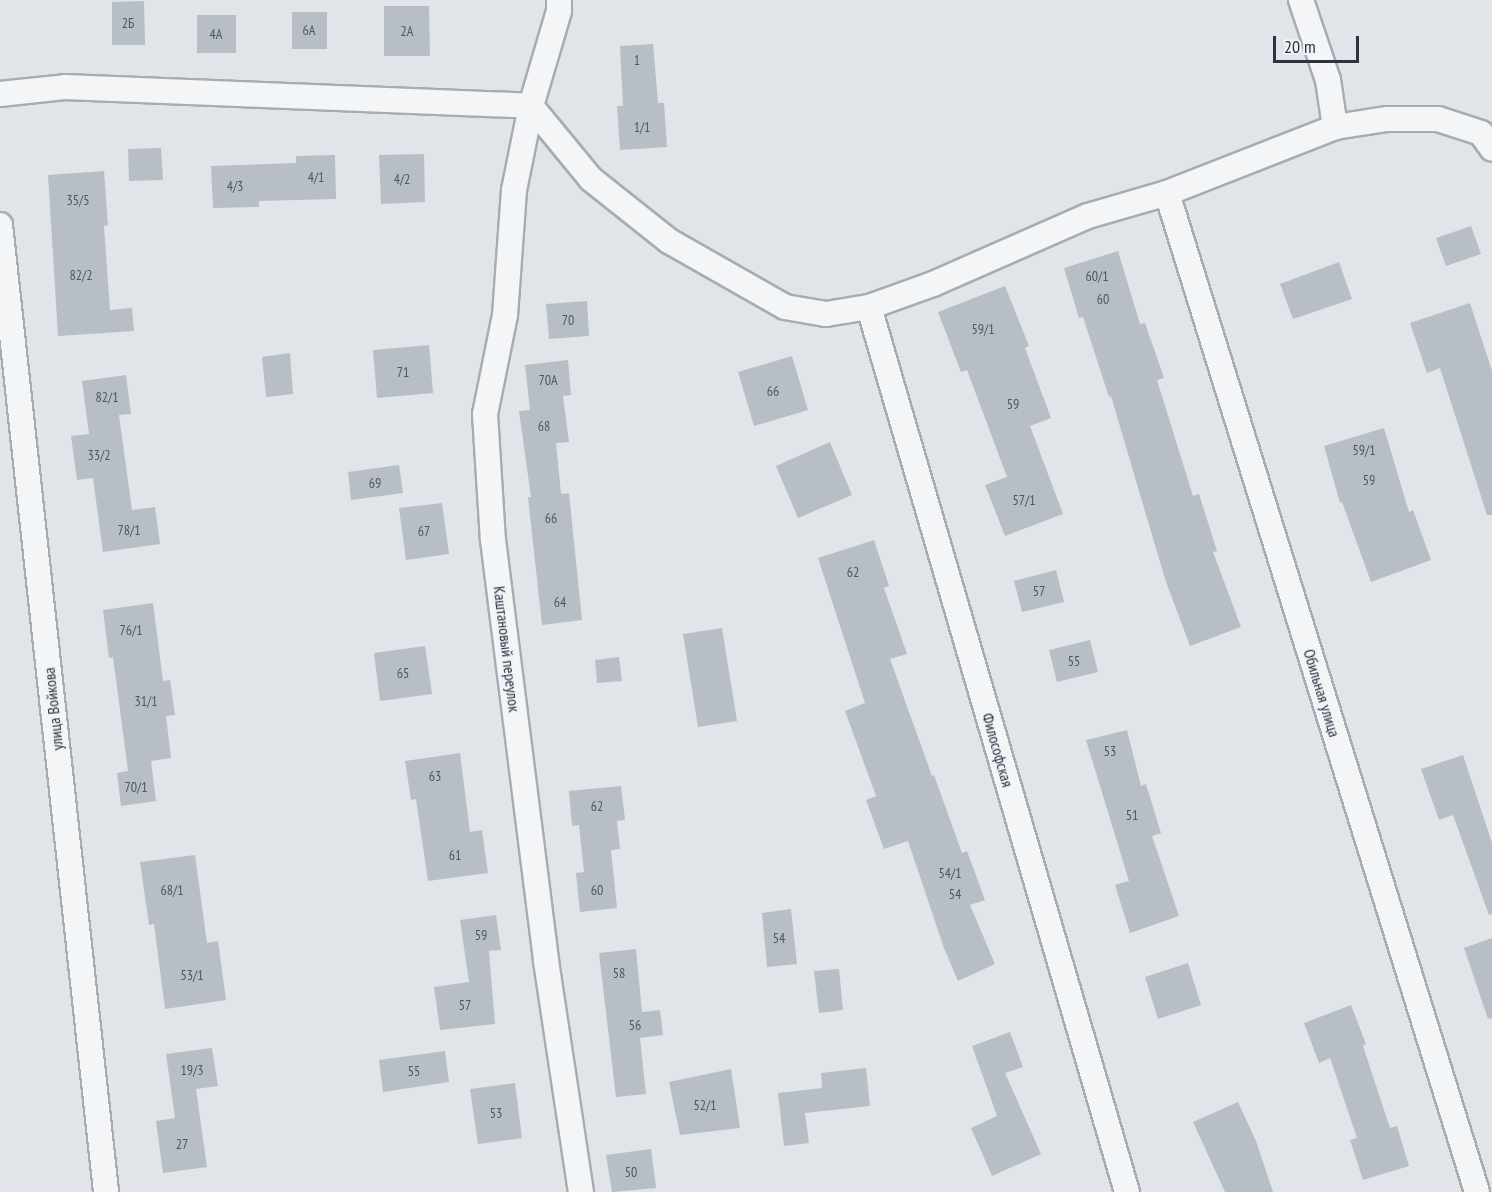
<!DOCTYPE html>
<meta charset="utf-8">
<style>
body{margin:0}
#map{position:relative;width:1492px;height:1192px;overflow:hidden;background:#e1e5e9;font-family:"PT Sans Narrow",sans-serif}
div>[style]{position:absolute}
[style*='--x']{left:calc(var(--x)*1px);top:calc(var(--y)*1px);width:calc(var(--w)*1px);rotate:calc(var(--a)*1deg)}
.building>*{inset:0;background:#b8bec6}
.roads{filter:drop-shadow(2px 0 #a6acb3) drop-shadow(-2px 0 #a6acb3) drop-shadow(0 2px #a6acb3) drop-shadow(0 -2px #a6acb3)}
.street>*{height:24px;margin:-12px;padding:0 12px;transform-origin:12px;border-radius:12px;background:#f3f5f7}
span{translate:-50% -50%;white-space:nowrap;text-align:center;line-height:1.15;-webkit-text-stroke:4.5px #f0f3f7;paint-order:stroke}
.number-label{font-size:14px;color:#4e5662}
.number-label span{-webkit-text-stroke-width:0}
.street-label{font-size:16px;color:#2a3440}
.scale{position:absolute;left:1273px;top:36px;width:86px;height:27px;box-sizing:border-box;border:3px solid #2a3440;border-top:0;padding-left:8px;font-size:18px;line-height:21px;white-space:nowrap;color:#2a3440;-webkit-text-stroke:4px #f0f3f7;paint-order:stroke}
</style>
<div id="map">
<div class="building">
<i style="clip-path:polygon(144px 1px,145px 45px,112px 45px,112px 2px)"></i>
<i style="clip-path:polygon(384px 6px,429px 6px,430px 56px,384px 56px)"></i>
<i style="clip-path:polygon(292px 12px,327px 12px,327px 49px,292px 49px)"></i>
<i style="clip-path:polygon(197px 15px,236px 15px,236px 53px,197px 53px)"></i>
<i style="clip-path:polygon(653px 44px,658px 103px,664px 103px,667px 147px,620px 150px,617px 106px,623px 106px,620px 46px)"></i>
<i style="clip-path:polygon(161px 148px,163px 180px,129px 181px,128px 149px)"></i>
<i style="clip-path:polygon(424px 154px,425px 202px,381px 204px,379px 155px)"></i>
<i style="clip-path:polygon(335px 155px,336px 199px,259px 201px,259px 207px,213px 208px,211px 166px,296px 163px,296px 156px)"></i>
<i style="clip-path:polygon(104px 171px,108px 225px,104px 226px,110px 310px,132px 308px,134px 331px,58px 336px,48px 175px)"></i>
<i style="clip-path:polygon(1471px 226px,1481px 254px,1446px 266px,1436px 238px)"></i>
<i style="clip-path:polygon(1118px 251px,1140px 324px,1145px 323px,1164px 378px,1157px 380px,1193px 496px,1199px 494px,1217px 551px,1213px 552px,1241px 627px,1190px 646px,1165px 579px,1111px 396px,1109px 397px,1083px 317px,1079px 318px,1064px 268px)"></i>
<i style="clip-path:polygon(1339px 262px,1352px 299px,1293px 319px,1280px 284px)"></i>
<i style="clip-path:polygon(1005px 286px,1029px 346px,1025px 348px,1051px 418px,1030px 426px,1063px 514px,1005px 536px,985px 485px,1007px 477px,967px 370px,961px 372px,938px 312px)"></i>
<i style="clip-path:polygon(587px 301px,589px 336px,549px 339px,546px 304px)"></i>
<i style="clip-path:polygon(1470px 303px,1492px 371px,1492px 515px,1487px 515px,1440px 368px,1427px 373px,1410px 323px)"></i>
<i style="clip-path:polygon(429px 345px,433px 393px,377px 398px,373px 350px)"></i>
<i style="clip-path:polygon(290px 353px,293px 394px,266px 397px,262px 357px)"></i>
<i style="clip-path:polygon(792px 356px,808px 410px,754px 426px,738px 372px)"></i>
<i style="clip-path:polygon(568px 360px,571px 395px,563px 396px,569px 442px,556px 443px,561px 494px,569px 493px,582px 620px,542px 625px,528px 497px,531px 497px,519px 411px,530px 410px,525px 365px)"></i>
<i style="clip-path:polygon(126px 375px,131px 414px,119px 415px,132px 510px,155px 507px,160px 544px,103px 552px,93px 478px,77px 480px,71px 436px,89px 434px,82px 381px)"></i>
<i style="clip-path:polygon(1384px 428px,1409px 512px,1413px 510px,1431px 560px,1371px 582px,1342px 502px,1340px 503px,1324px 446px)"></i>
<i style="clip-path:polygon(830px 442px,852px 495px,798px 518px,776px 466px)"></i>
<i style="clip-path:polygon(399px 465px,403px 493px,351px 500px,348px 472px)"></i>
<i style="clip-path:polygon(442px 503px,449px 554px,406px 560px,399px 508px)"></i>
<i style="clip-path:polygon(874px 540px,889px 586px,884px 588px,907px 654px,890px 659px,932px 776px,934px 775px,962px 853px,967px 851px,985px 900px,970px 905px,995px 964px,958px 981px,944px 948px,908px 841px,884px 849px,866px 800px,876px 796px,845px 711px,865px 703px,818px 558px)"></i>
<i style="clip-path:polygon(1056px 570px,1064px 602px,1022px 612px,1014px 581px)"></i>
<i style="clip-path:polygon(153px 603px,163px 681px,170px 680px,175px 715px,166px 716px,171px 758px,151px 761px,156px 801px,121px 806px,117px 773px,128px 771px,113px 657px,109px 658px,103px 610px)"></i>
<i style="clip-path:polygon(722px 628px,737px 721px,698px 727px,683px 634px)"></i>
<i style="clip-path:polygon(1090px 640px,1098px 672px,1057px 682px,1049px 650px)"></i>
<i style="clip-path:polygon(425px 646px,432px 694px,380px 701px,374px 653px)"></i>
<i style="clip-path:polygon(619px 657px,622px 681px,597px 683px,595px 660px)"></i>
<i style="clip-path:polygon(1127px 730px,1141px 786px,1146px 784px,1161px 833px,1152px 836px,1179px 916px,1130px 933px,1115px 885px,1129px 881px,1086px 740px)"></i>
<i style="clip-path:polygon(460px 753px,470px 832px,482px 830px,488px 873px,428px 881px,416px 799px,411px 800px,405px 761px)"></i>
<i style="clip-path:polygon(1463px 755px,1492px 843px,1492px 914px,1489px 915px,1453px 815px,1439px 820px,1421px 769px)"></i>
<i style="clip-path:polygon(621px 786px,625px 820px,617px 821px,620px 849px,611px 850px,617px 908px,580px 912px,576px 873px,584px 872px,579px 825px,572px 826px,569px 791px)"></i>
<i style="clip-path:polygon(195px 855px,207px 943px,218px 941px,226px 1000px,165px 1009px,154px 924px,149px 925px,140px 862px)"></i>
<i style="clip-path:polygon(791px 909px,797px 964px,767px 967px,762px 913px)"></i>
<i style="clip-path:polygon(496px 915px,501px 950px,489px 951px,495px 1024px,440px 1030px,434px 987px,469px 982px,460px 920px)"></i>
<i style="clip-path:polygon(1492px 938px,1492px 1018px,1488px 1019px,1464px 948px)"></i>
<i style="clip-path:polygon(636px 949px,642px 1012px,660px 1010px,663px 1035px,640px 1038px,646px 1094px,616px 1097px,599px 953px)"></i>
<i style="clip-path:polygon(1188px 963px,1201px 1005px,1158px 1019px,1145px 977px)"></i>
<i style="clip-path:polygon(839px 969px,843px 1010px,819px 1013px,814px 971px)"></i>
<i style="clip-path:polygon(1351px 1005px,1366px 1044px,1363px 1046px,1390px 1128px,1397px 1126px,1409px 1166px,1363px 1180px,1350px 1140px,1357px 1138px,1330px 1058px,1319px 1063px,1304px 1023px)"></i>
<i style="clip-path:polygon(1010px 1032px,1023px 1067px,1005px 1073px,1041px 1154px,992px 1176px,971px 1128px,997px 1116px,972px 1046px)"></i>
<i style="clip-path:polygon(212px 1048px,218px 1086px,196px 1089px,207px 1167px,163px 1173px,156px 1121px,175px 1118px,166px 1054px)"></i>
<i style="clip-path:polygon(445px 1051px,449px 1082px,383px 1092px,379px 1060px)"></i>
<i style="clip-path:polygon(866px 1068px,870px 1106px,805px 1113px,809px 1143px,784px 1146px,778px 1093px,822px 1088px,821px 1073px)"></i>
<i style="clip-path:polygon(731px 1069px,740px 1128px,680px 1135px,669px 1082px)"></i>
<i style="clip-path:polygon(515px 1083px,522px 1138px,478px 1144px,470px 1089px)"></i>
<i style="clip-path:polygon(1238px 1102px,1256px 1141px,1273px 1192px,1225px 1192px,1193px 1122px)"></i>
<i style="clip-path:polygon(651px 1149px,656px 1188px,612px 1192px,606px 1155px)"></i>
</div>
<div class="roads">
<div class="street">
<i style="--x:559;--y:0;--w:11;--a:90"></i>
<i style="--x:559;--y:11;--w:99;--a:106.4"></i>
<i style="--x:531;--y:106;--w:86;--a:101.4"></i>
<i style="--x:514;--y:190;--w:125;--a:94.1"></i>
<i style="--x:505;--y:315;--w:101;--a:101.4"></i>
<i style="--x:485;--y:414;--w:126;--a:86.4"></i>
<i style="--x:493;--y:540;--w:424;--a:82.8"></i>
<i style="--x:546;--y:961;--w:234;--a:81.4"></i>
<i style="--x:1301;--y:0;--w:84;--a:71.4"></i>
<i style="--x:1328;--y:80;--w:48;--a:81.5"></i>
<i style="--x:0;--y:94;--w:65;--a:-6.1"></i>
<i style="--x:65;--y:87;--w:466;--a:2.3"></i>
<i style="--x:531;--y:106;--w:94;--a:50.6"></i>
<i style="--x:591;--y:179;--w:100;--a:38.5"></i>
<i style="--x:669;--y:241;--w:133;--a:29.6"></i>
<i style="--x:785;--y:307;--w:42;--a:9.7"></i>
<i style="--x:826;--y:314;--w:44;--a:-9.2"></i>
<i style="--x:869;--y:307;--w:68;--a:-19.8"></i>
<i style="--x:933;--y:284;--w:169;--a:-23.7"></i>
<i style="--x:1088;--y:216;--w:82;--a:-16.2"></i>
<i style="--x:1167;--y:193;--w:180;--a:-21.4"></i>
<i style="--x:1335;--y:127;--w:53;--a:-8.7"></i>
<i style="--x:1387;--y:119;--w:51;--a:0"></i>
<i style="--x:1438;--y:119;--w:45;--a:18"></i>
<i style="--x:1481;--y:133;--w:19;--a:55"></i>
<i style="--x:1167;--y:193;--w:1046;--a:72.76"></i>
<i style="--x:0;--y:225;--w:973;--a:83.74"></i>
<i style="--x:869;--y:307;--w:922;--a:73.75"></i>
</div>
</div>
<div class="number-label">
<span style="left:128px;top:23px">2Б</span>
<span style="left:309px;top:30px">6А</span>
<span style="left:407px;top:31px">2А</span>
<span style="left:216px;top:34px">4А</span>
<span style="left:637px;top:60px">1</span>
<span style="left:642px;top:127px">1/1</span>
<span style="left:316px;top:177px">4/1</span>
<span style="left:402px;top:179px">4/2</span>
<span style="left:235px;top:186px">4/3</span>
<span style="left:78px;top:200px">35/5</span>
<span style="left:81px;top:275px">82/2</span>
<span style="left:1097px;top:276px">60/1</span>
<span style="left:1103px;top:299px">60</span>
<span style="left:568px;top:320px">70</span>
<span style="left:983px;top:329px">59/1</span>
<span style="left:403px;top:372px">71</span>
<span style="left:548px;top:380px">70А</span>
<span style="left:773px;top:391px">66</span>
<span style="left:107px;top:397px">82/1</span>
<span style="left:1013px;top:404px">59</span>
<span style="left:544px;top:426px">68</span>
<span style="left:1364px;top:450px">59/1</span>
<span style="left:99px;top:455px">33/2</span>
<span style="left:1369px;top:480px">59</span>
<span style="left:375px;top:483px">69</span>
<span style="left:1024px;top:500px">57/1</span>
<span style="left:551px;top:518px">66</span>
<span style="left:129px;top:530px">78/1</span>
<span style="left:424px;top:531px">67</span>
<span style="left:853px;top:572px">62</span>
<span style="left:1039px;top:591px">57</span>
<span style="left:560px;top:602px">64</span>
<span style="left:131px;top:630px">76/1</span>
<span style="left:1074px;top:661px">55</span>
<span style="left:403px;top:673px">65</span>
<span style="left:146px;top:701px">31/1</span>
<span style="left:1110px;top:751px">53</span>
<span style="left:435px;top:776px">63</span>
<span style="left:136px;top:787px">70/1</span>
<span style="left:597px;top:806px">62</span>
<span style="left:1132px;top:815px">51</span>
<span style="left:455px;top:855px">61</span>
<span style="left:950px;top:873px">54/1</span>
<span style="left:172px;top:890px">68/1</span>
<span style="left:597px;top:890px">60</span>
<span style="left:955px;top:894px">54</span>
<span style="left:481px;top:935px">59</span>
<span style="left:779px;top:938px">54</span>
<span style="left:619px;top:973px">58</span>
<span style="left:192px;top:975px">53/1</span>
<span style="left:465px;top:1005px">57</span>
<span style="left:635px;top:1025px">56</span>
<span style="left:192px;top:1070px">19/3</span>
<span style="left:414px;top:1071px">55</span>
<span style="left:705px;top:1105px">52/1</span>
<span style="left:496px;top:1113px">53</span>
<span style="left:182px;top:1144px">27</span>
<span style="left:631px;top:1172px">50</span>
</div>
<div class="street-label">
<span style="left:507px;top:649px;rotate:83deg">Каштановый переулок</span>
<span style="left:1322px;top:693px;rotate:73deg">Обильная улица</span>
<span style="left:53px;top:709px;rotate:-96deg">улица Войкова</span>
<span style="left:998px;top:750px;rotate:74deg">Философская</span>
</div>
<div class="scale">20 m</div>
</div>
